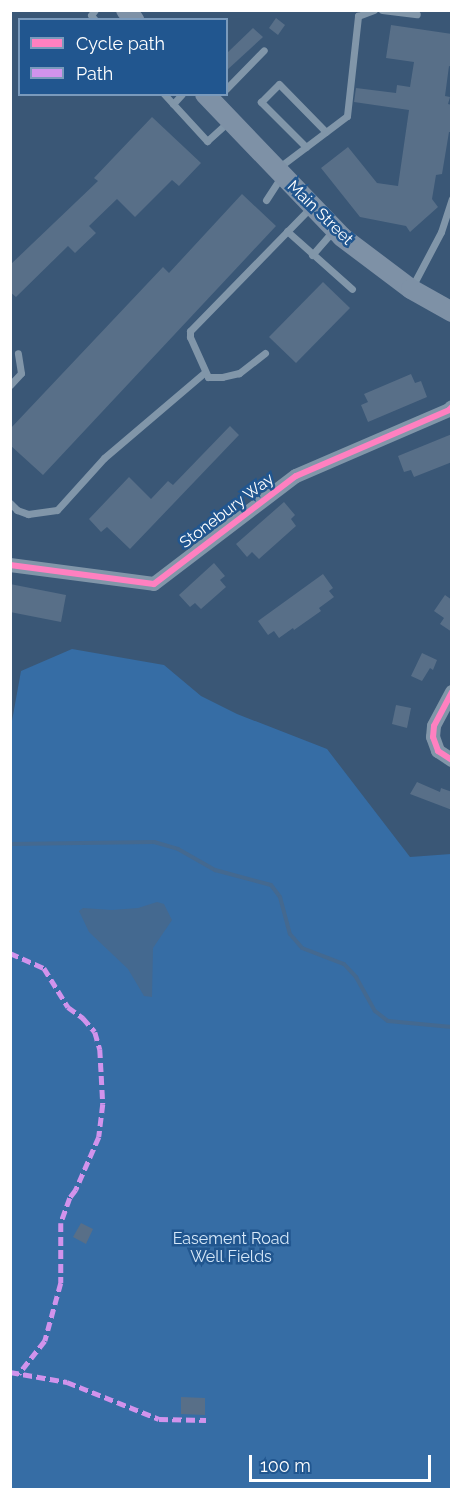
<!DOCTYPE html>
<style>
body{margin:0}
#map{position:relative;width:462px;height:1500px;overflow:hidden;background:#3a5776;font-family:Raleway,sans-serif}
div>[style]{position:absolute}
[style*='--x']{left:calc(var(--x)*1px);top:calc(var(--y)*1px);width:calc(var(--w)*1px);rotate:calc(var(--a)*1deg)}
.green>*{inset:0;background:#366da5}
.water>*{inset:0;background:#446990}
.stream>*{height:4px;margin:-2px;padding:0 2px;transform-origin:2px;border-radius:2px;background:#446990}
.building>*{inset:0;background:#586f88}
.service>*{height:7px;margin:-3.5px;padding:0 3.5px;transform-origin:3.5px;border-radius:3.5px;background:#8196a9}
.minor>*{height:14px;margin:-7px;padding:0 7px;transform-origin:7px;border-radius:7px;background:#8196a9}
.secondary>*{height:20px;margin:-10px;padding:0 10px;transform-origin:10px;border-radius:10px;background:#7e91a6}
.quiet>*{height:4.5px;margin-top:-2.25px;transform-origin:0;background:repeating-linear-gradient(90deg,#d193ec 0 9px,transparent 0 13.5px)}
.cycleway>*{height:6px;margin:-3px;padding:0 3px;transform-origin:3px;border-radius:3px;background:#ff80c0}
span{translate:-50% -50%;white-space:nowrap;text-align:center;line-height:1.15;-webkit-text-stroke:5px #21568f;paint-order:stroke}
.street-label{font-size:16px;color:#fff}
.park-label{font-size:16px;color:#d6e8f9}
.frame{position:absolute;inset:0;border:12px solid #fff;pointer-events:none}
.legend{position:absolute;left:18px;top:18px;width:210px;height:78px;box-sizing:border-box;background:#21568f;border:2px solid #7a9abc;margin:0;padding:8px 10px;list-style:none;font-size:18px;color:#fff}
.legend li{display:flex;align-items:center;gap:12px;height:30px}
.legend b{width:30px;border:2px solid #7a9abc}
.scale{position:absolute;left:249px;top:1455px;width:182px;height:27px;box-sizing:border-box;border:3px solid #fff;border-top:0;padding-left:8px;font-size:18px;line-height:21px;white-space:nowrap;color:#fff;-webkit-text-stroke:4px #21568f;paint-order:stroke}
</style>
<div id="map">
<div class="green">
<i style="clip-path:polygon(72px 649px,164px 665px,201px 696px,237px 714px,327px 749px,410px 857px,451px 854px,451px 1489px,11px 1489px,10px 732px,21px 671px)"></i>
</div>
<div class="water">
<i style="clip-path:polygon(157px 902px,164px 904px,172px 920px,153px 948px,152px 997px,144px 996px,128px 969px,89px 932px,79px 911px,83px 908px,112px 910px,138px 908px)"></i>
</div>
<div class="stream">
<i style="--x:10;--y:844;--w:144;--a:-0.8"></i>
<i style="--x:154;--y:842;--w:25;--a:16"></i>
<i style="--x:178;--y:849;--w:43;--a:29.6"></i>
<i style="--x:215;--y:870;--w:58;--a:15"></i>
<i style="--x:271;--y:885;--w:15;--a:53"></i>
<i style="--x:280;--y:897;--w:38;--a:75"></i>
<i style="--x:290;--y:934;--w:18;--a:49"></i>
<i style="--x:302;--y:948;--w:45;--a:20.9"></i>
<i style="--x:344;--y:964;--w:18;--a:47"></i>
<i style="--x:356;--y:977;--w:39;--a:61"></i>
<i style="--x:375;--y:1011;--w:16;--a:38"></i>
<i style="--x:388;--y:1021;--w:64;--a:5.4"></i>
</div>
<div class="building">
<i style="clip-path:polygon(276px 18px,285px 25px,278px 35px,269px 28px)"></i>
<i style="clip-path:polygon(391px 25px,452px 34px,452px 67px,449px 66px,445px 96px,450px 97px,448px 104px,452px 105px,452px 132px,449px 132px,442px 174px,436px 175px,432px 199px,438px 207px,410px 232px,406px 226px,360px 217px,321px 168px,348px 147px,377px 183px,398px 186px,409px 110px,354px 102px,356px 88px,396px 93px,397px 85px,410px 87px,414px 62px,386px 58px)"></i>
<i style="clip-path:polygon(253px 28px,263px 37px,226px 71px,226px 54px)"></i>
<i style="clip-path:polygon(152px 117px,201px 163px,179px 186px,172px 180px,135px 217px,117px 199px,89px 226px,96px 233px,75px 253px,68px 246px,16px 297px,10px 292px,10px 265px,98px 181px,94px 178px)"></i>
<i style="clip-path:polygon(242px 194px,276px 226px,43px 475px,10px 445px,10px 429px,163px 267px,169px 273px)"></i>
<i style="clip-path:polygon(323px 282px,350px 308px,296px 363px,269px 337px)"></i>
<i style="clip-path:polygon(411px 374px,415px 383px,421px 381px,427px 397px,368px 422px,361px 405px,368px 402px,364px 394px)"></i>
<i style="clip-path:polygon(230px 426px,239px 435px,130px 549px,107px 527px,101px 532px,89px 519px,129px 477px,151px 499px,168px 481px,173px 485px)"></i>
<i style="clip-path:polygon(452px 434px,452px 462px,414px 477px,411px 470px,404px 472px,398px 456px)"></i>
<i style="clip-path:polygon(284px 502px,295px 515px,291px 519px,296px 526px,259px 559px,252px 552px,247px 557px,236px 544px)"></i>
<i style="clip-path:polygon(214px 563px,225px 576px,220px 580px,226px 587px,201px 609px,195px 603px,190px 607px,179px 595px)"></i>
<i style="clip-path:polygon(323px 574px,333px 588px,329px 591px,334px 597px,319px 608px,321px 611px,294px 630px,293px 628px,279px 638px,274px 631px,268px 635px,258px 621px)"></i>
<i style="clip-path:polygon(10px 584px,66px 595px,61px 622px,10px 612px)"></i>
<i style="clip-path:polygon(445px 595px,452px 600px,452px 632px,440px 624px,444px 618px,434px 611px)"></i>
<i style="clip-path:polygon(422px 653px,437px 660px,433px 670px,430px 668px,422px 681px,411px 676px)"></i>
<i style="clip-path:polygon(396px 705px,411px 708px,407px 728px,392px 724px)"></i>
<i style="clip-path:polygon(417px 782px,440px 792px,441px 788px,452px 792px,452px 810px,410px 794px)"></i>
<i style="clip-path:polygon(81px 1223px,93px 1229px,86px 1244px,73px 1237px)"></i>
<i style="clip-path:polygon(181px 1397px,205px 1398px,205px 1415px,181px 1414px)"></i>
</div>
<div class="service">
<i style="--x:382;--y:10;--w:35;--a:7"></i>
<i style="--x:95;--y:20;--w:6;--a:-129"></i>
<i style="--x:91;--y:15;--w:6;--a:-51"></i>
<i style="--x:226;--y:89;--w:54;--a:-45.7"></i>
<i style="--x:164;--y:94;--w:64;--a:47.5"></i>
<i style="--x:207;--y:141;--w:30;--a:-42"></i>
<i style="--x:173;--y:104;--w:13;--a:-48"></i>
<i style="--x:306;--y:147;--w:64;--a:-135"></i>
<i style="--x:261;--y:102;--w:25;--a:-45"></i>
<i style="--x:279;--y:84;--w:67;--a:45.6"></i>
<i style="--x:278;--y:168;--w:86;--a:-37"></i>
<i style="--x:347;--y:116;--w:101;--a:-83.7"></i>
<i style="--x:358;--y:16;--w:17;--a:-21"></i>
<i style="--x:266;--y:200;--w:27;--a:-57"></i>
<i style="--x:287;--y:231;--w:87;--a:41.7"></i>
<i style="--x:312;--y:255;--w:32;--a:-49"></i>
<i style="--x:412;--y:287;--w:62;--a:-62.2"></i>
<i style="--x:441;--y:232;--w:35;--a:-72"></i>
<i style="--x:265;--y:353;--w:33;--a:142"></i>
<i style="--x:239;--y:373;--w:17;--a:167"></i>
<i style="--x:222;--y:377;--w:14;--a:180"></i>
<i style="--x:208;--y:377;--w:44;--a:-114.2"></i>
<i style="--x:190;--y:337;--w:6;--a:-90"></i>
<i style="--x:190;--y:331;--w:172;--a:-45.7"></i>
<i style="--x:10;--y:385;--w:16;--a:-47"></i>
<i style="--x:21;--y:373;--w:20;--a:-99"></i>
<i style="--x:10;--y:503;--w:10;--a:45"></i>
<i style="--x:17;--y:510;--w:12;--a:20"></i>
<i style="--x:28;--y:514;--w:29;--a:-8"></i>
<i style="--x:57;--y:510;--w:70;--a:-47.9"></i>
<i style="--x:104;--y:458;--w:131;--a:-40.4"></i>
</div>
<div class="minor">
<i style="--x:10;--y:565;--w:145;--a:7.5"></i>
<i style="--x:154;--y:584;--w:178;--a:-37.3"></i>
<i style="--x:296;--y:476;--w:167;--a:-23.3"></i>
<i style="--x:449;--y:410;--w:4;--a:-45"></i>
<i style="--x:452;--y:692;--w:38;--a:118"></i>
<i style="--x:434;--y:726;--w:11;--a:95"></i>
<i style="--x:433;--y:737;--w:15;--a:70"></i>
<i style="--x:438;--y:751;--w:17;--a:33"></i>
</div>
<div class="secondary">
<i style="--x:126;--y:10;--w:13;--a:51"></i>
<i style="--x:205;--y:94;--w:198;--a:46.2"></i>
<i style="--x:342;--y:237;--w:86;--a:37"></i>
<i style="--x:411;--y:289;--w:47;--a:29.3"></i>
</div>
<div class="quiet">
<i style="--x:10;--y:953;--w:37;--a:24"></i>
<i style="--x:44;--y:968;--w:46;--a:58.4"></i>
<i style="--x:68;--y:1007;--w:19;--a:36"></i>
<i style="--x:83;--y:1018;--w:18;--a:49"></i>
<i style="--x:95;--y:1032;--w:18;--a:74"></i>
<i style="--x:100;--y:1049;--w:55;--a:86.9"></i>
<i style="--x:103;--y:1104;--w:33;--a:97"></i>
<i style="--x:99;--y:1137;--w:58;--a:113.5"></i>
<i style="--x:76;--y:1190;--w:10;--a:127"></i>
<i style="--x:70;--y:1198;--w:27;--a:110"></i>
<i style="--x:61;--y:1223;--w:60;--a:90"></i>
<i style="--x:61;--y:1283;--w:60;--a:105.4"></i>
<i style="--x:45;--y:1341;--w:42;--a:128.2"></i>
<i style="--x:10;--y:1372;--w:58;--a:10"></i>
<i style="--x:67;--y:1382;--w:99;--a:21.9"></i>
<i style="--x:159;--y:1419;--w:47;--a:1.2"></i>
</div>
<div class="cycleway">
<i style="--x:10;--y:565;--w:145;--a:7.5"></i>
<i style="--x:154;--y:584;--w:178;--a:-37.3"></i>
<i style="--x:296;--y:476;--w:167;--a:-23.3"></i>
<i style="--x:449;--y:410;--w:4;--a:-45"></i>
<i style="--x:452;--y:692;--w:38;--a:118"></i>
<i style="--x:434;--y:726;--w:11;--a:95"></i>
<i style="--x:433;--y:737;--w:15;--a:70"></i>
<i style="--x:438;--y:751;--w:17;--a:33"></i>
</div>
<div class="street-label">
<span style="left:320px;top:213px;rotate:44deg">Main Street</span>
<span style="left:227px;top:511px;rotate:-37deg">Stonebury Way</span>
</div>
<div class="park-label">
<span style="left:231px;top:1248px">Easement Road<br>Well Fields</span>
</div>
<div class="frame"></div>
<ul class="legend">
<li><b style="height:8px;background:#ff80c0"></b>Cycle path</li>
<li><b style="height:8px;background:#d193ec"></b>Path</li>
</ul>
<div class="scale">100 m</div>
</div>
